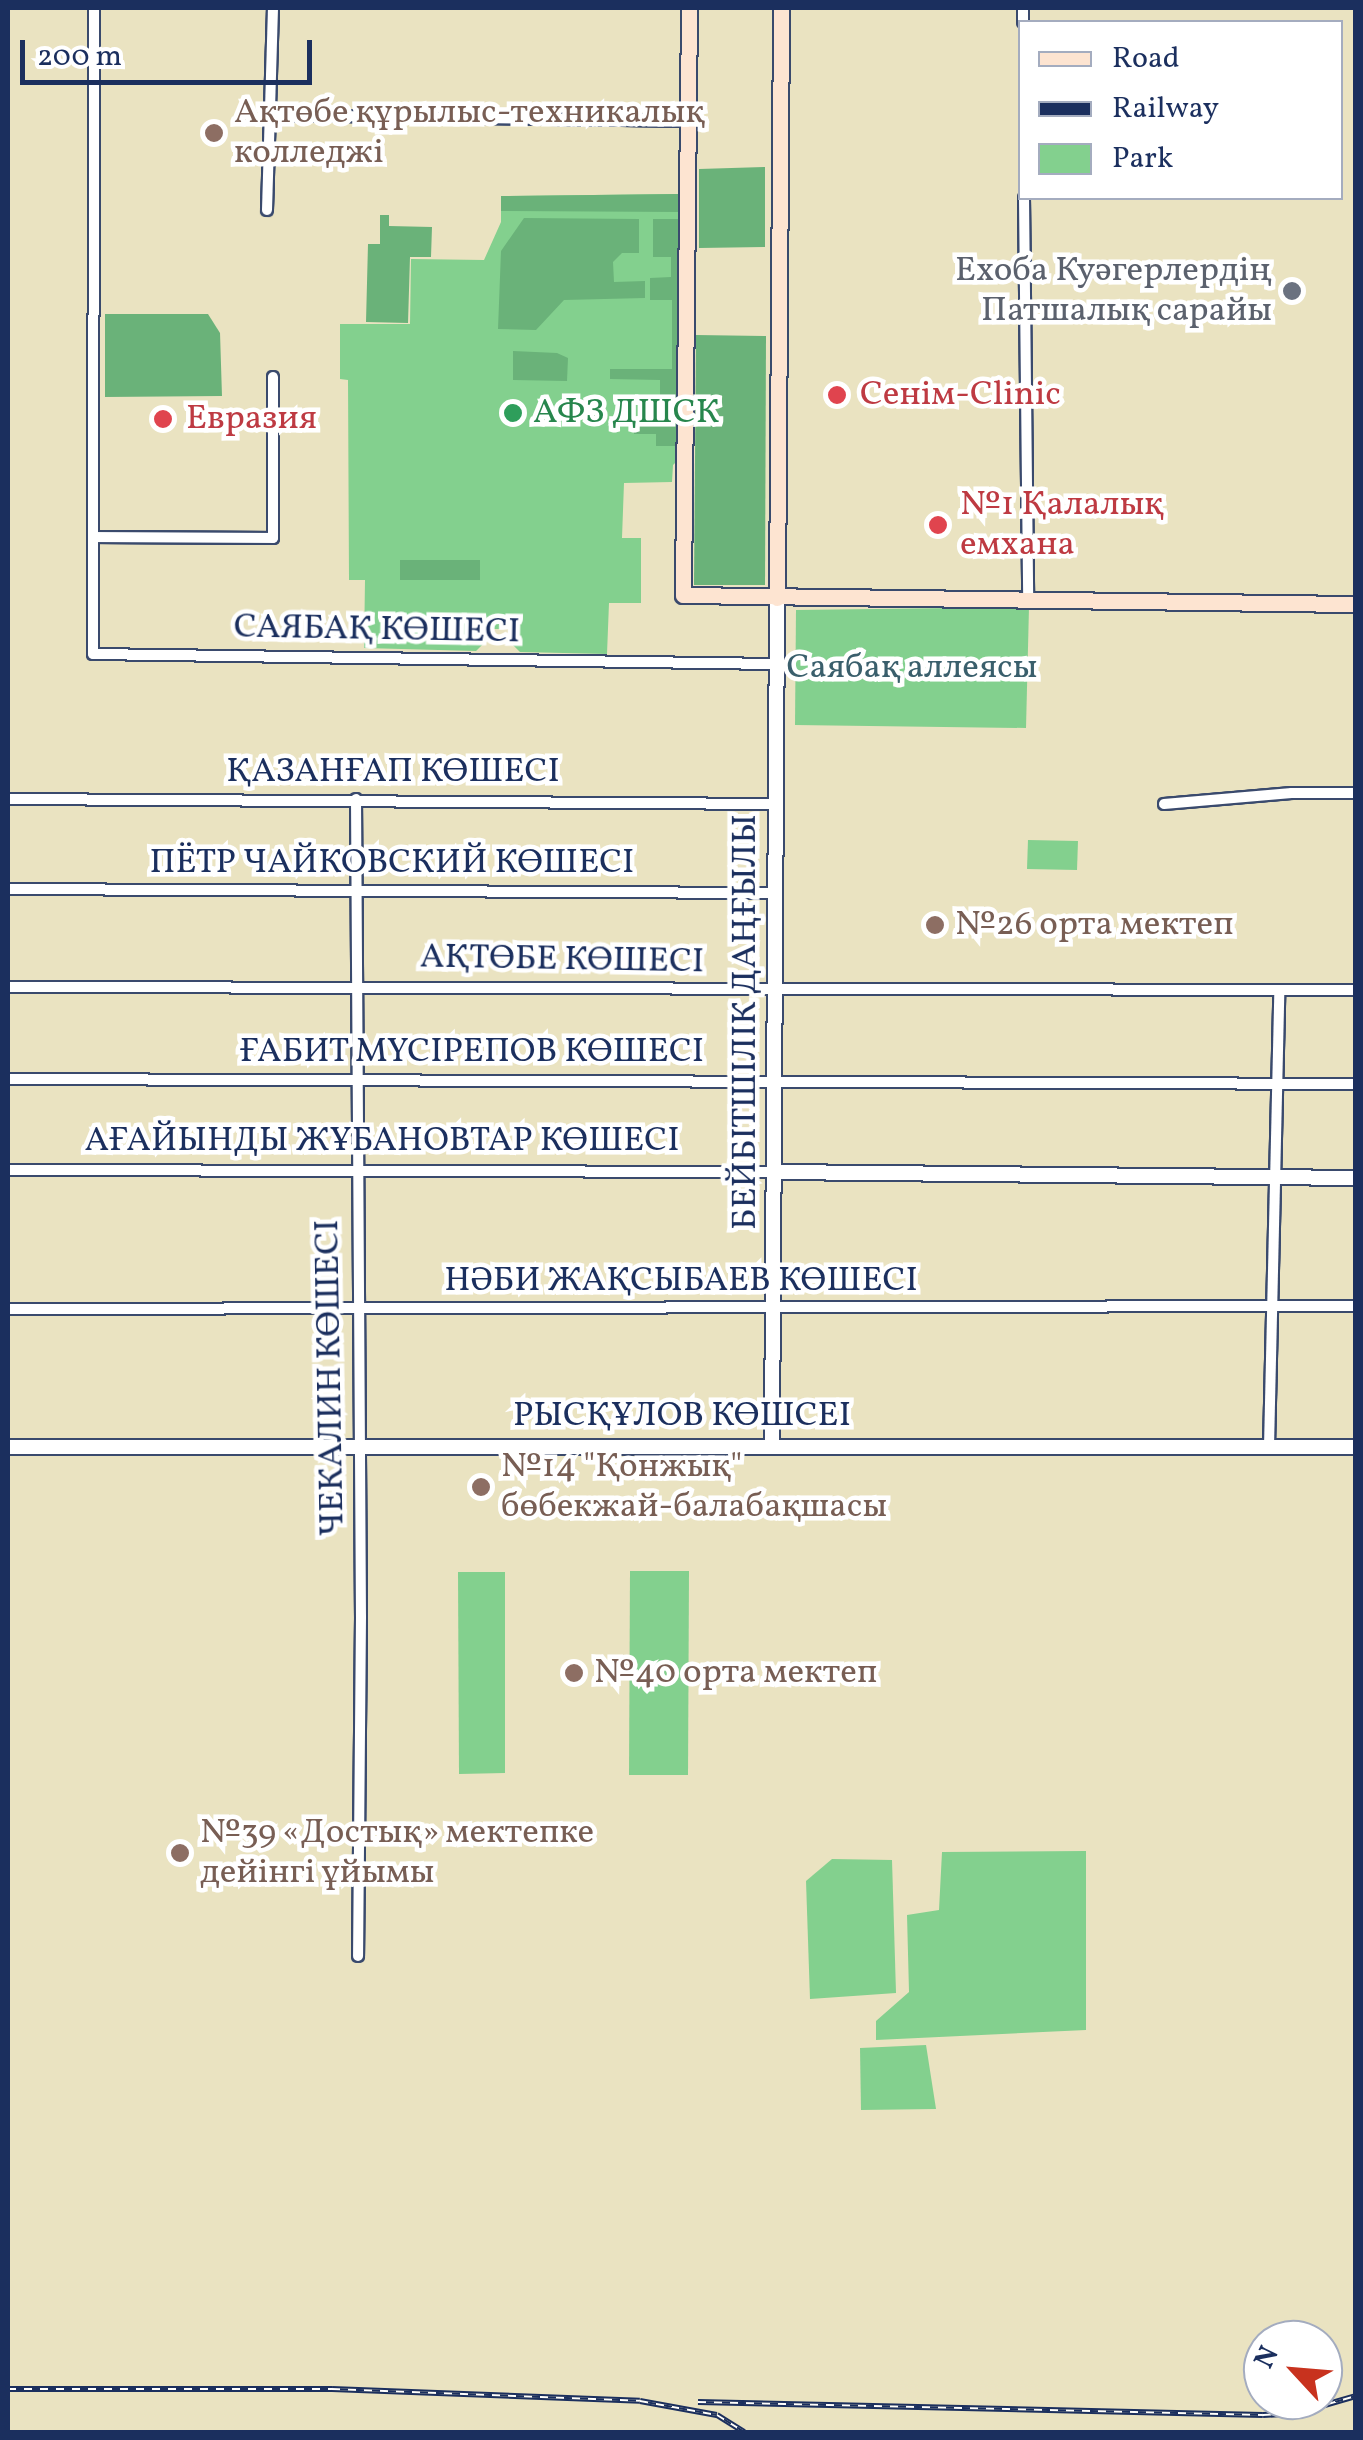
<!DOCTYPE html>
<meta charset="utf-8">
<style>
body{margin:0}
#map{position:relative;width:1363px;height:2440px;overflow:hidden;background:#eae3c1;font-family:Vollkorn,serif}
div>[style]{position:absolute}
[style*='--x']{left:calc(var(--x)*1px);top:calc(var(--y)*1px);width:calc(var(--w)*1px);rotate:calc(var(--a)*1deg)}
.green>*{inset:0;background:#83d08e}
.forest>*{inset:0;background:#6ab279}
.roads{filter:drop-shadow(2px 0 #3a4a6d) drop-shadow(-2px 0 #3a4a6d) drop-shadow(0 2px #3a4a6d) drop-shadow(0 -2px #3a4a6d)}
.minor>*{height:10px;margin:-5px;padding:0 5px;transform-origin:5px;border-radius:5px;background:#fff}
.tertiary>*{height:14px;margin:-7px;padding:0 7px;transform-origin:7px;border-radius:7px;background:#fff}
.secondary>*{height:15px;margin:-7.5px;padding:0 7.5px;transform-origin:7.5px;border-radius:7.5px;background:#fde4d1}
.rail>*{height:6px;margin-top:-3px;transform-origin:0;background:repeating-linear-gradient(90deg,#fff 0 8px,#1b2f5e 0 16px);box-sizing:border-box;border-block:2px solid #1b2f5e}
.dots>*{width:28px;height:28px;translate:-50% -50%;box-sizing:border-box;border:5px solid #fff;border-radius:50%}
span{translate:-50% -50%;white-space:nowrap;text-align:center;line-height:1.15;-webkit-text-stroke:9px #fff;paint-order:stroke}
.education-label{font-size:35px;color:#785e54}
.left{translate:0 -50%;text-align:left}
.worship-label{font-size:35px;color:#5b616d}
.right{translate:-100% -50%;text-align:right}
.health-label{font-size:35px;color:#be3a42}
.leisure-label{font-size:35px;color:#27864d}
.street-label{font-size:35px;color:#1b2f5e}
.park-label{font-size:35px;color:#3a5f6c}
.frame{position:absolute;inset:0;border:10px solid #1b2f5e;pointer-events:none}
.legend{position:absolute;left:1018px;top:20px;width:325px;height:180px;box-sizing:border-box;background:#fff;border:2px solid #a4acbf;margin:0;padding:12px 18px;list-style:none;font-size:30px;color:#1b2f5e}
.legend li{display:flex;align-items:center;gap:20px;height:50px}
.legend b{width:50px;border:2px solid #a4acbf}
.north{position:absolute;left:1243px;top:2320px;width:100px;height:100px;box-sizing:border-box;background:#fff;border:2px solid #a4acbf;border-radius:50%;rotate:296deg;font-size:28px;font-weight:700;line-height:40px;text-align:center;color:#1b2f5e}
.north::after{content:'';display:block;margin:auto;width:35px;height:45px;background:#c8321e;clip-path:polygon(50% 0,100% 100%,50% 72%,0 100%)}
.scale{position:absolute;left:20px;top:40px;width:292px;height:45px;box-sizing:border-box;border:5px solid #1b2f5e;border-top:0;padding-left:12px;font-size:30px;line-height:35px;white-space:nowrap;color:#1b2f5e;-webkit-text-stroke:8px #fff;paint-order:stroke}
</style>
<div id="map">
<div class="green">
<i style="clip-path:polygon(678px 194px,679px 459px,673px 465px,672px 482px,624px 483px,622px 538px,641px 538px,641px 603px,609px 603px,607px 654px,520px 652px,509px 641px,508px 629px,486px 629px,486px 641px,476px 651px,364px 648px,365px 580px,349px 580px,348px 380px,340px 379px,340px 324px,410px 324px,411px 259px,484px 260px,501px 222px,501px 196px)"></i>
<i style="clip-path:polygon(1029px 607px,1026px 728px,795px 725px,796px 610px)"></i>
<i style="clip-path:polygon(1028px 840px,1078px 841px,1077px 870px,1027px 869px)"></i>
<i style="clip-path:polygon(630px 1571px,689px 1571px,688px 1775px,629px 1775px)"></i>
<i style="clip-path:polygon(458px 1572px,505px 1572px,505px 1773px,459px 1774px)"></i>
<i style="clip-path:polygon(1086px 1851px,1086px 2030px,876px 2040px,876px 2021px,909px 1992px,907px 1915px,939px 1910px,942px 1852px)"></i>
<i style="clip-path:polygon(832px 1859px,892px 1860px,896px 1993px,810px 1999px,806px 1881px)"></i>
<i style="clip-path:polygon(926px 2045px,936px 2109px,861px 2110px,860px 2048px)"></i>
</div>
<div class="forest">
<i style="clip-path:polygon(765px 167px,765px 247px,699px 248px,699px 169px)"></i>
<i style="clip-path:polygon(678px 194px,679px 212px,501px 211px,501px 196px)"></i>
<i style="clip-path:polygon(380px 215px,389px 215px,389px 226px,432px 227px,431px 257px,410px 257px,408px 323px,366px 322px,368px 244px,380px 244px)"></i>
<i style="clip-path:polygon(524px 218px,639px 219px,639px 253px,622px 253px,613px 262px,614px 282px,645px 281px,645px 298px,564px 300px,536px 330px,498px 329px,501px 251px)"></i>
<i style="clip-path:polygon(653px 219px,679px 219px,679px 446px,656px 446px,656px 434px,634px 434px,634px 424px,660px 423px,660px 380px,610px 379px,610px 369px,672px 369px,672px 300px,650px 300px,650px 278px,671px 277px,671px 257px,653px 257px)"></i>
<i style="clip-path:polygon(105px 314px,208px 314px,220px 333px,222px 396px,105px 397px)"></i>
<i style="clip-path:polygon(696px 335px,766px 336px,765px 585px,694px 585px)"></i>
<i style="clip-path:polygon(513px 351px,557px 353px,568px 358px,567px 381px,513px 380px)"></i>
<i style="clip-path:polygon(400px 560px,480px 560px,480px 580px,400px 580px)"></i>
</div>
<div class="roads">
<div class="minor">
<i style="--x:94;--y:8;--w:646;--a:90.09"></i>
<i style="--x:93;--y:654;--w:684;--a:0.84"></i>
<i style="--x:1023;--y:8;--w:14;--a:90"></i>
<i style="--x:270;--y:115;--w:418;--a:0.8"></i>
<i style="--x:1024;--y:198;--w:402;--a:89.4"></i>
<i style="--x:267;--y:210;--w:202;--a:-88.3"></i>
<i style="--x:94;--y:537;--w:179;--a:0.3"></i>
<i style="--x:273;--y:538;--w:161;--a:-90"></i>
<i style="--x:8;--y:799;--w:769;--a:0.37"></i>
<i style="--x:356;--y:799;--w:818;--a:89.65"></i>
<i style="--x:361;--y:1617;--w:339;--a:90.5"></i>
<i style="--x:1164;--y:804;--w:128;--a:-4.9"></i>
<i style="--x:1292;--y:793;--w:64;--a:0"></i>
<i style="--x:8;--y:889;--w:769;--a:0.3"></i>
<i style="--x:8;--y:987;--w:1348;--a:0.13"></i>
<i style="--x:8;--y:1079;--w:1348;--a:0.21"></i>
<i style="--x:8;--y:1170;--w:768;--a:0.15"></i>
<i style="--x:8;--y:1309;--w:1348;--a:-0.13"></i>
<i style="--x:1269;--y:1447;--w:456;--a:-88.7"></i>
</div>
<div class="tertiary">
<i style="--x:777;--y:1172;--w:579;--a:0.59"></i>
<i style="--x:8;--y:1447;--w:1348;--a:0"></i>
<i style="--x:772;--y:1447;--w:849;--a:-89.66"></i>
</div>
<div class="secondary">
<i style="--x:689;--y:8;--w:587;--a:90.59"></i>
<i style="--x:683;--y:595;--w:673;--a:0.77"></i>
<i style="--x:777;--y:598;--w:590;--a:-89.61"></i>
</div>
</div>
<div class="rail">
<i style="--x:8;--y:2389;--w:324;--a:0"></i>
<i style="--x:332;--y:2389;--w:308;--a:2.2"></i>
<i style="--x:640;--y:2401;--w:78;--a:10.3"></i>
<i style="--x:717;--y:2415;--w:32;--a:32"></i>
<i style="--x:698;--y:2402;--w:565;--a:1.32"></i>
<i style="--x:1263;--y:2415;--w:34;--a:-3"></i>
<i style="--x:1297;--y:2413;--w:61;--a:-16.1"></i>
</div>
<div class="dots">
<i style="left:214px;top:133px;background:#8d6e63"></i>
<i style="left:1292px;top:291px;background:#6b7280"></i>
<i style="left:837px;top:395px;background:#e0444e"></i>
<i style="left:513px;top:413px;background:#2e9e5b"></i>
<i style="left:163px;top:419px;background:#e0444e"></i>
<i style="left:938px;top:525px;background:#e0444e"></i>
<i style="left:935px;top:925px;background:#8d6e63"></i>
<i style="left:481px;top:1487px;background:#8d6e63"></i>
<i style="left:574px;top:1673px;background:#8d6e63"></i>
<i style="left:180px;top:1853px;background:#8d6e63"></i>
</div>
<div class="education-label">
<span class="left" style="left:234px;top:133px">Ақтөбе құрылыс-техникалық<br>колледжі</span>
<span class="left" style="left:955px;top:925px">№26 орта мектеп</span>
<span class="left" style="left:501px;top:1487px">№14 "Қонжық"<br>бөбекжай-балабақшасы</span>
<span class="left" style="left:594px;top:1673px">№40 орта мектеп</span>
<span class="left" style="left:200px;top:1853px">№39 «Достық» мектепке<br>дейінгі ұйымы</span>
</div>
<div class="worship-label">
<span class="right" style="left:1272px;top:291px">Ехоба Куәгерлердің<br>Патшалық сарайы</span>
</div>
<div class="health-label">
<span class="left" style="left:860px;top:395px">Сенім-Clinic</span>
<span class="left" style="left:186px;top:419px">Евразия</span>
<span class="left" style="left:960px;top:525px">№1 Қалалық<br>емхана</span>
</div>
<div class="leisure-label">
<span class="left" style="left:533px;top:413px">АФЗ ДШСК</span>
</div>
<div class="street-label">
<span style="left:377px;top:630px;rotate:1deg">САЯБАҚ КӨШЕСІ</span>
<span style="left:393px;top:772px">ҚАЗАНҒАП КӨШЕСІ</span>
<span style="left:392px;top:863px">ПЁТР ЧАЙКОВСКИЙ КӨШЕСІ</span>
<span style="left:562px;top:960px;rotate:1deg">АҚТӨБЕ КӨШЕСІ</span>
<span style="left:746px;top:1022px;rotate:-90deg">БЕЙБІТШІЛІК ДАҢҒЫЛЫ</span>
<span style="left:472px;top:1052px">ҒАБИТ МҮСІРЕПОВ КӨШЕСІ</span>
<span style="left:382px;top:1141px">АҒАЙЫНДЫ ЖҰБАНОВТАР КӨШЕСІ</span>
<span style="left:681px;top:1281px">НӘБИ ЖАҚСЫБАЕВ КӨШЕСІ</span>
<span style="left:331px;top:1378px;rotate:-91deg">ЧЕКАЛИН КӨШЕСІ</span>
<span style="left:682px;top:1416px">РЫСҚҰЛОВ КӨШСЕІ</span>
</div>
<div class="park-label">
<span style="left:912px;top:668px">Саябақ аллеясы</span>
</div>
<div class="frame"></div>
<ul class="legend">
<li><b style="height:12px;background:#fde4d1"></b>Road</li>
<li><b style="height:12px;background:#1b2f5e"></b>Railway</li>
<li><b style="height:28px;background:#83d08e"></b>Park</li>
</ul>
<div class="north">N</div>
<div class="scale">200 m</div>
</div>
